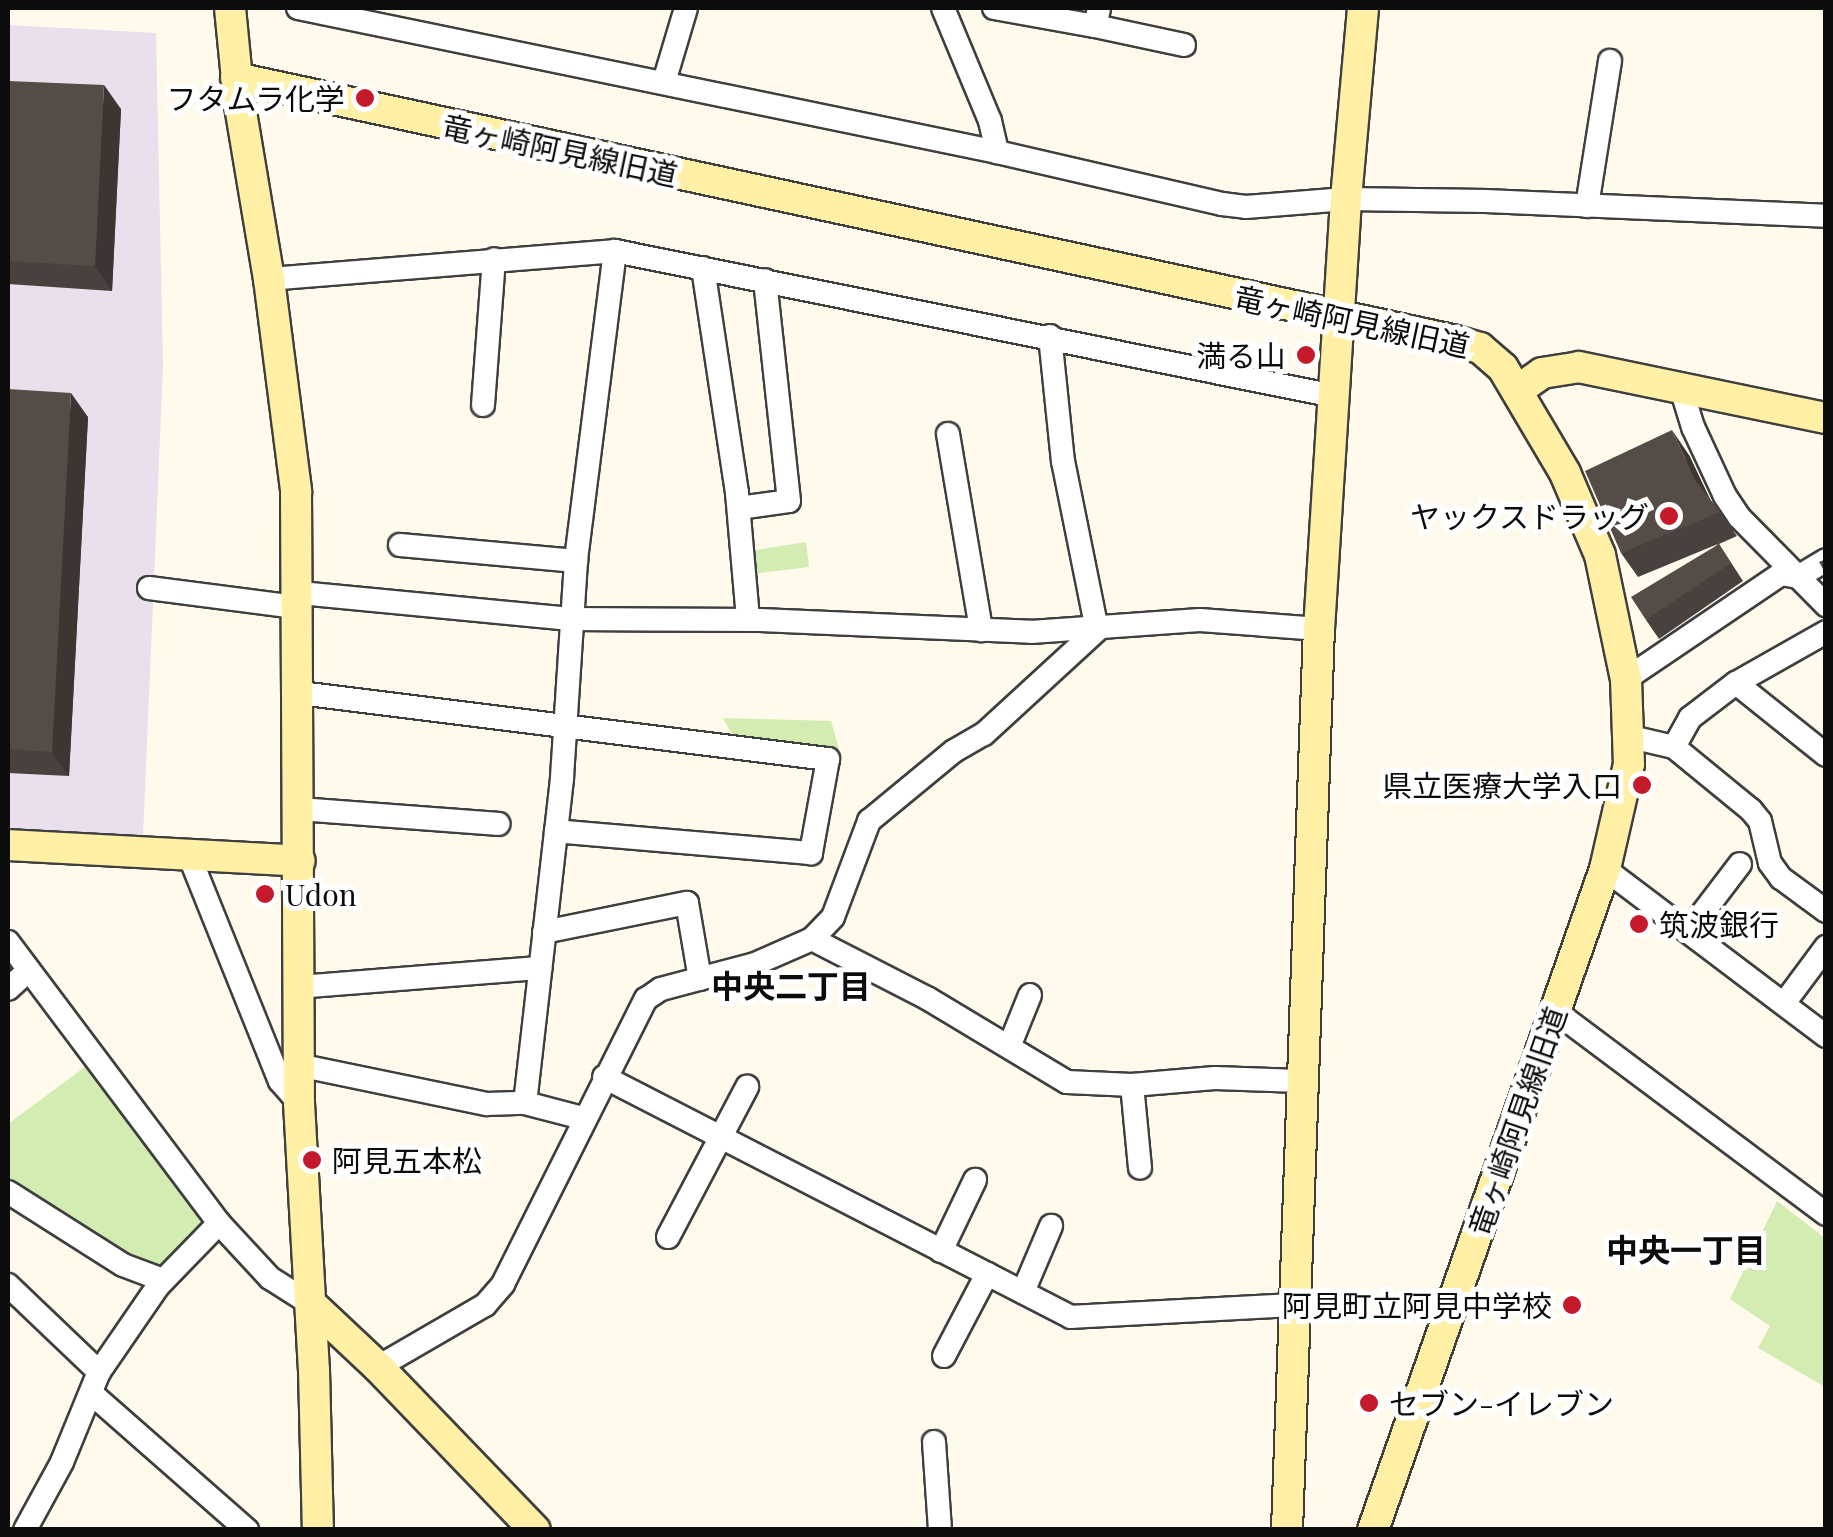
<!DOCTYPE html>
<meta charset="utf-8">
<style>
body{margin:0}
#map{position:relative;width:1833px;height:1537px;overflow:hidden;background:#fffaeb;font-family:"Playfair Display","Noto Sans JP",serif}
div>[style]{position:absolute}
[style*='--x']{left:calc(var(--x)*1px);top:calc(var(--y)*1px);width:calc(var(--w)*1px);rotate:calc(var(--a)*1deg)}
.industrial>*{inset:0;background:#eadfec}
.green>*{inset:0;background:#d3ecb2}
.roads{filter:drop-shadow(2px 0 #3f3f3f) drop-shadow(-2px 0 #3f3f3f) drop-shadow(0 2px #3f3f3f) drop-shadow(0 -2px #3f3f3f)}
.street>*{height:22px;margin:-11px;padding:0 11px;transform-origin:11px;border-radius:11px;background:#fff}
.secondary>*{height:30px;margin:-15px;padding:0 15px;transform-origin:15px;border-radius:15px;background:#fff0a6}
.wall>*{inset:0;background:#49413d}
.shaded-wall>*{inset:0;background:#3c3532}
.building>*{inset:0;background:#554c47}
.dots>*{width:28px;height:28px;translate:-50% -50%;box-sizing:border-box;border:5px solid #fff;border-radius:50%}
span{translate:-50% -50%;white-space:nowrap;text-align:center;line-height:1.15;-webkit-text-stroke:10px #fff;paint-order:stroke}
.poi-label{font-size:30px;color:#0c0c0c}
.right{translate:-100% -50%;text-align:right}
.left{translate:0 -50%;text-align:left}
.street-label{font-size:30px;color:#0c0c0c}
.neighbourhood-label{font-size:32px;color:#0c0c0c;font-weight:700}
.frame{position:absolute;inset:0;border:10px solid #0c0c0c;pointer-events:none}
</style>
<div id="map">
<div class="industrial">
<i style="clip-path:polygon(8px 25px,156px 33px,163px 366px,143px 837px,8px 829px)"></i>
</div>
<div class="green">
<i style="clip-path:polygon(806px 542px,809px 567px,751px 574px,750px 551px)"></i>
<i style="clip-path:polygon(723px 718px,831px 721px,839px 749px,734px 738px)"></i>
<i style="clip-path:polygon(93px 1061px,219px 1223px,163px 1280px,8px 1192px,8px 1124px)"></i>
<i style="clip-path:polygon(1777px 1201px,1825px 1238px,1825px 1387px,1758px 1348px,1770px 1326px,1730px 1299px)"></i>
</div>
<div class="roads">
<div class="street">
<i style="--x:298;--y:8;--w:714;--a:11.64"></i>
<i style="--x:997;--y:152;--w:231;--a:13"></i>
<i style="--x:1222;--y:204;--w:24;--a:7"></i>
<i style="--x:1246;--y:207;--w:100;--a:-4.6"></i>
<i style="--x:1346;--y:199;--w:139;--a:0.8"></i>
<i style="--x:1485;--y:201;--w:341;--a:2.5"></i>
<i style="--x:943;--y:8;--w:122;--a:67.4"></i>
<i style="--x:990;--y:121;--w:32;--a:77"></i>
<i style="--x:994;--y:8;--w:103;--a:10.1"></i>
<i style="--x:1095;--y:26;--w:18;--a:-77"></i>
<i style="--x:1095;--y:26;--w:91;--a:12.1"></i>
<i style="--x:664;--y:82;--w:77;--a:-73.4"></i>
<i style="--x:1587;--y:206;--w:147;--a:-81"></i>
<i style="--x:615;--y:251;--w:733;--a:11.4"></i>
<i style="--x:703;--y:268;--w:228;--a:81.4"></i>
<i style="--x:737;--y:493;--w:127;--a:85"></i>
<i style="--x:269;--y:279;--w:347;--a:-4.6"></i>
<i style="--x:615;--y:251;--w:312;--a:97.2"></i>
<i style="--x:576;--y:561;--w:218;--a:93.7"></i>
<i style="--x:562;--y:779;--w:326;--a:96.5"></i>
<i style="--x:1050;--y:336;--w:126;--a:84.1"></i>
<i style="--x:1063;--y:461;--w:172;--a:78.6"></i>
<i style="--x:1681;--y:388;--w:41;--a:72.9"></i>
<i style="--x:1693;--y:427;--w:76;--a:65.1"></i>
<i style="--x:1725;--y:496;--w:25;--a:56"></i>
<i style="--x:1739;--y:517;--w:124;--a:45.3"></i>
<i style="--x:483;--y:405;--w:146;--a:-85.7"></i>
<i style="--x:948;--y:434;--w:199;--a:80.4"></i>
<i style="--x:739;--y:508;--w:50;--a:-8"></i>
<i style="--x:789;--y:501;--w:222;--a:-96.2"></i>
<i style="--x:400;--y:545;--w:177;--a:5.2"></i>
<i style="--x:149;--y:588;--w:140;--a:7.4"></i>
<i style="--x:288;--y:606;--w:18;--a:-47"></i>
<i style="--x:300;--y:593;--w:272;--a:5.5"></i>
<i style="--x:571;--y:619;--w:189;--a:0.3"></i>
<i style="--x:760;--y:620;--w:271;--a:2.5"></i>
<i style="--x:1031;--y:632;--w:169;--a:-4.1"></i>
<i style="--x:1200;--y:620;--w:119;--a:4.3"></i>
<i style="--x:1626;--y:679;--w:187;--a:-34.1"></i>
<i style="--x:1781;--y:574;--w:17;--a:10"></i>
<i style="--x:1798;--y:577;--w:33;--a:-31"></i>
<i style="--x:1736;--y:683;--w:115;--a:38.7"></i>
<i style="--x:300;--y:693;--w:532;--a:7.13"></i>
<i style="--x:828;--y:759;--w:96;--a:100.3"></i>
<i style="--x:811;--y:853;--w:256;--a:-175.1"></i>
<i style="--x:1631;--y:737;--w:44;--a:13.1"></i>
<i style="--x:1674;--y:747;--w:33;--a:-61"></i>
<i style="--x:1690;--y:718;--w:58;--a:-37.3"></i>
<i style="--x:1736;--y:683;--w:103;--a:-29.5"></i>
<i style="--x:1674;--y:747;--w:99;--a:39.3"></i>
<i style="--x:1751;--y:810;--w:14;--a:51"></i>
<i style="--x:1760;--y:821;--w:43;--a:76.6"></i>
<i style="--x:1770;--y:863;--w:19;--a:54"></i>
<i style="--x:1781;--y:878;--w:56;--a:36.3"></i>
<i style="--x:300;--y:809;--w:199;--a:4.3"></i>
<i style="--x:189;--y:855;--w:244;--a:68.1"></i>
<i style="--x:280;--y:1081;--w:29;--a:49"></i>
<i style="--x:1605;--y:869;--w:277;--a:37.1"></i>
<i style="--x:1689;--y:931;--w:84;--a:-52.7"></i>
<i style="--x:544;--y:932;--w:146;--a:-11.5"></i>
<i style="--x:687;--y:903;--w:77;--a:80.3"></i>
<i style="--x:812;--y:939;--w:129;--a:27.2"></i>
<i style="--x:927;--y:998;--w:163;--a:31"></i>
<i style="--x:1067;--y:1082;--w:65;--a:2.6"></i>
<i style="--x:1132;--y:1085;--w:83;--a:-4.8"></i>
<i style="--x:1215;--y:1078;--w:85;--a:2"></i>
<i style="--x:8;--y:942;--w:351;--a:53.1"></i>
<i style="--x:219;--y:1223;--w:75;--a:47.2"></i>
<i style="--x:270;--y:1278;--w:49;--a:32.4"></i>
<i style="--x:298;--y:987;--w:243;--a:-4.5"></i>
<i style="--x:8;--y:989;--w:27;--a:-42"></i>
<i style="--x:1785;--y:1002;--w:69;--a:-53.3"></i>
<i style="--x:1556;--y:1012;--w:337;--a:36.8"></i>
<i style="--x:1009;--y:1047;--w:56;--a:-68"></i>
<i style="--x:298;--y:1065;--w:193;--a:11.7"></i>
<i style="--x:487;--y:1104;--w:38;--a:-2"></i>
<i style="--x:525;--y:1103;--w:59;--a:14.7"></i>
<i style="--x:604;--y:1077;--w:525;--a:27.2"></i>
<i style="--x:1071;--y:1317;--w:221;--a:-3.1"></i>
<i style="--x:1132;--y:1085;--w:83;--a:84.5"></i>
<i style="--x:8;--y:1192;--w:136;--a:32.4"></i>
<i style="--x:123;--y:1265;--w:43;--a:20.6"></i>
<i style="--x:668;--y:1237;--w:170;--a:-62.2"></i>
<i style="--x:941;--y:1251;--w:79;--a:-64.4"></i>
<i style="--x:8;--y:1285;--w:126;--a:43.7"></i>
<i style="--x:1023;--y:1292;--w:72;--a:-67"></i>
<i style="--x:944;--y:1356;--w:93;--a:-62.3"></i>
<i style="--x:378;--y:1367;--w:124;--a:-30.1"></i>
<i style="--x:485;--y:1305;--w:28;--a:-49"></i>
<i style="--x:503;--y:1284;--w:319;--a:-63.4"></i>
<i style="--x:646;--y:999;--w:18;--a:-34"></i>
<i style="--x:661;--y:989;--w:97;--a:-14.9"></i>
<i style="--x:755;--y:964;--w:62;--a:-23.7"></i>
<i style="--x:812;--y:939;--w:30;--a:-46"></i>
<i style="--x:833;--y:917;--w:103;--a:-69.4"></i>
<i style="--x:869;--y:821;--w:110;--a:-39.5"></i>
<i style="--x:954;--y:751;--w:34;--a:-30"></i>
<i style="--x:984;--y:734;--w:154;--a:-42.6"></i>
<i style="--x:91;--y:1393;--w:208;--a:41.3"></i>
<i style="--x:934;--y:1442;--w:88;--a:86.1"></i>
<i style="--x:25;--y:1530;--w:77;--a:-61.4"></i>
<i style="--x:62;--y:1462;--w:97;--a:-67.7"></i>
<i style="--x:99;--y:1372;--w:104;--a:-55.5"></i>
<i style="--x:158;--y:1286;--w:88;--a:-45.9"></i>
</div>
<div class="secondary">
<i style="--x:230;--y:8;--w:92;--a:84.4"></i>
<i style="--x:239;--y:100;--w:181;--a:80.5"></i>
<i style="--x:269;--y:279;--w:214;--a:82.7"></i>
<i style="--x:296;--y:491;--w:612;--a:89.72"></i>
<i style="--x:299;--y:1103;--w:267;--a:86.8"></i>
<i style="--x:314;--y:1370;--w:160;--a:88.6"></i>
<i style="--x:236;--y:78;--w:1244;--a:12.16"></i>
<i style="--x:1452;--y:340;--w:29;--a:16"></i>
<i style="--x:1480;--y:348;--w:30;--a:41"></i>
<i style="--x:1503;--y:368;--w:122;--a:59.4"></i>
<i style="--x:1565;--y:473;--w:89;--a:66.9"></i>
<i style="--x:1600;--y:555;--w:127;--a:78.2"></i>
<i style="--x:1626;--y:679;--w:85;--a:88"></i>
<i style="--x:1629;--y:764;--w:108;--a:102.9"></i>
<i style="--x:1605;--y:869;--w:701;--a:109.34"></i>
<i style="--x:1518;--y:390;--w:29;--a:-35"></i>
<i style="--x:1542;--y:373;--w:37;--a:-9"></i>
<i style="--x:1579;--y:367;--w:252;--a:11.7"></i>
<i style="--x:8;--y:845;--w:292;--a:3.1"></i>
<i style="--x:311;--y:1304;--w:92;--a:43.2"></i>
<i style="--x:378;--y:1367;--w:226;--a:46.1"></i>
<i style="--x:1287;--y:1530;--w:902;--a:-87.97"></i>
<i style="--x:1319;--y:629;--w:431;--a:-86.4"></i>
<i style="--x:1346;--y:199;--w:192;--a:-84.9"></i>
</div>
</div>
<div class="wall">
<i style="clip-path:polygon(8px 81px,121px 109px,112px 291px,8px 284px)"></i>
<i style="clip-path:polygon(8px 389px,88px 417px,69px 776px,8px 773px)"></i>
<i style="clip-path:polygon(1689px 455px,1710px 499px,1737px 536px,1719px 544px,1743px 581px,1659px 639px,1646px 620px,1718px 544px,1638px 577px,1621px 553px)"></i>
</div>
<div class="shaded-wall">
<i style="clip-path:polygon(104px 85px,121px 109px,112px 291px,95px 266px)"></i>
<i style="clip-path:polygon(71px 393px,88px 417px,69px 776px,52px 752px)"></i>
<i style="clip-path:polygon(1672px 430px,1689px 455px,1712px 504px,1695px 480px)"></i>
</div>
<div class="building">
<i style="clip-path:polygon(8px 81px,104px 85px,95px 266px,8px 261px)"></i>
<i style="clip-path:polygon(8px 389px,71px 393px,52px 752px,8px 749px)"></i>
<i style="clip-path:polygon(1672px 430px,1695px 480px,1720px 512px,1621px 553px,1585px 471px)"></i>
<i style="clip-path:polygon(1719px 544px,1731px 563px,1646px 620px,1631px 597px)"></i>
<i style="clip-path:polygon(1826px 559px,1826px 574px,1819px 562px)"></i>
</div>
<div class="dots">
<i style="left:365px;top:98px;background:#c51a2c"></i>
<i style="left:1306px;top:355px;background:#c51a2c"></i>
<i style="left:1669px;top:516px;background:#c51a2c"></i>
<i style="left:1642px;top:785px;background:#c51a2c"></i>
<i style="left:265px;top:894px;background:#c51a2c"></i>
<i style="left:1639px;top:924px;background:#c51a2c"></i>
<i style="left:312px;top:1160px;background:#c51a2c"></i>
<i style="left:1572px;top:1305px;background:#c51a2c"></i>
<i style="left:1369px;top:1403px;background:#c51a2c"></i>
</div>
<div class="poi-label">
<span class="right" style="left:345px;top:98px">フタムラ化学</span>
<span class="right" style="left:1286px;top:355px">満る山</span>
<span class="right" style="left:1649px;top:516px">ヤックスドラッグ</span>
<span class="right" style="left:1622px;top:785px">県立医療大学入口</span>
<span class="left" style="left:285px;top:894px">Udon</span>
<span class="left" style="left:1659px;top:924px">筑波銀行</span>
<span class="left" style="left:332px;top:1160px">阿見五本松</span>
<span class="right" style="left:1552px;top:1305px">阿見町立阿見中学校</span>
<span class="left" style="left:1389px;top:1403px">セブン-イレブン</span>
</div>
<div class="street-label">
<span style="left:560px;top:150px;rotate:12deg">竜ヶ崎阿見線旧道</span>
<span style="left:1352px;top:321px;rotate:12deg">竜ヶ崎阿見線旧道</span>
<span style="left:1517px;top:1121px;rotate:-71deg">竜ヶ崎阿見線旧道</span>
</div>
<div class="neighbourhood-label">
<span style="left:791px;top:985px">中央二丁目</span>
<span style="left:1686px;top:1249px">中央一丁目</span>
</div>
<div class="frame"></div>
</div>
